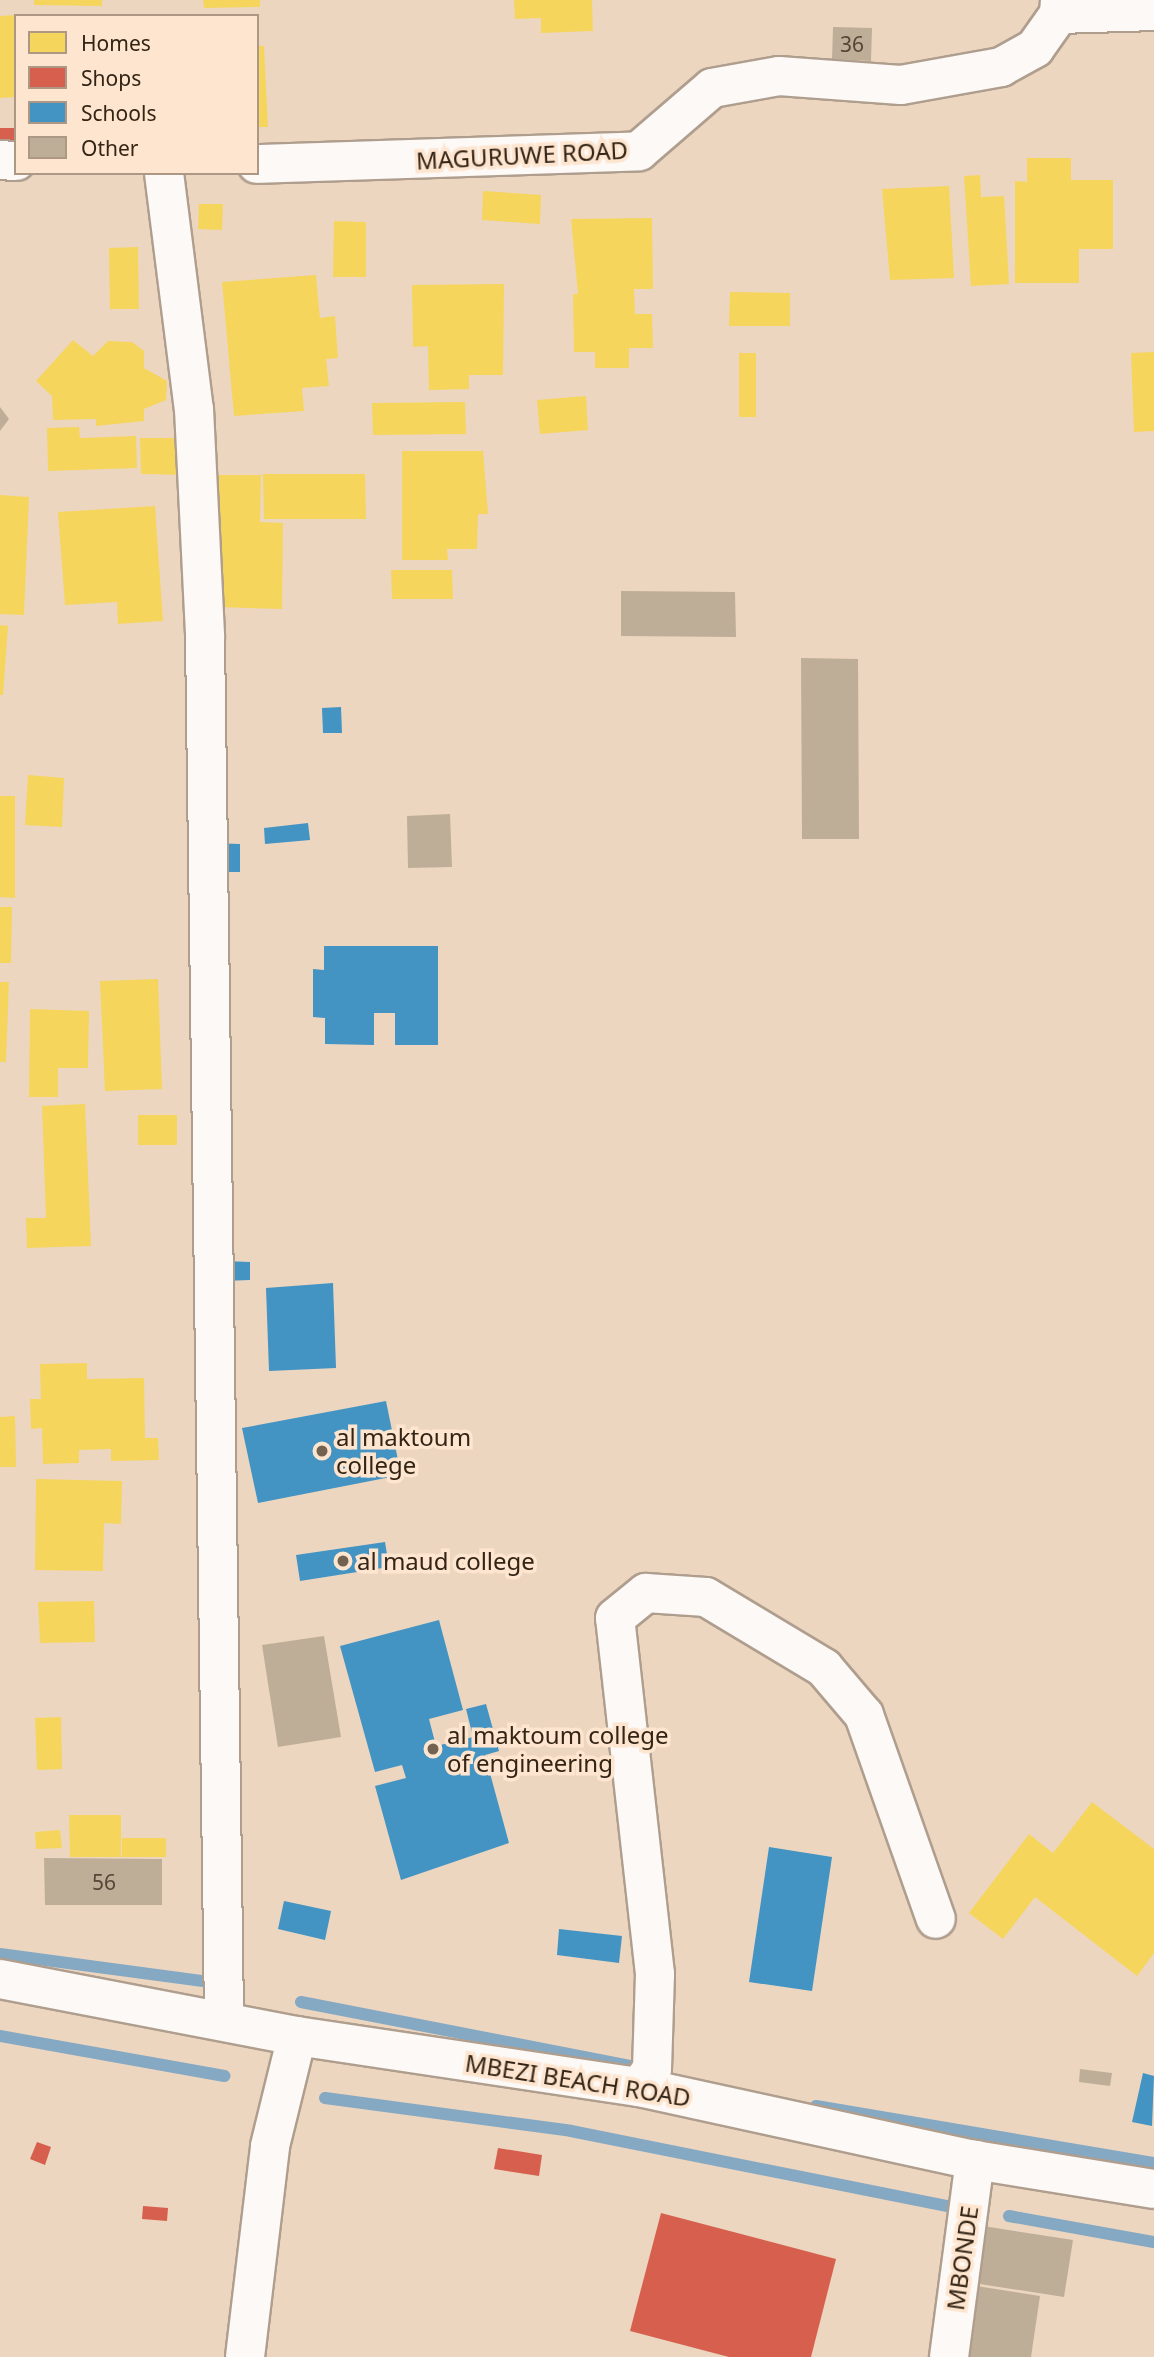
<!DOCTYPE html>
<style>
body{margin:0}
#map{position:relative;width:1154px;height:2357px;overflow:hidden;background:#ecd6c0;font-family:"Noto Sans",sans-serif}
div>[style]{position:absolute}
[style*='--x']{left:calc(var(--x)*1px);top:calc(var(--y)*1px);width:calc(var(--w)*1px);rotate:calc(var(--a)*1deg)}
.homes>*{inset:0;background:#f6d55c}
.shops>*{inset:0;background:#d6604d}
.schools>*{inset:0;background:#4393c3}
.stream>*{height:12px;margin:-6px;padding:0 6px;transform-origin:6px;border-radius:6px;background:#85a8c3}
.building>*{inset:0;background:#bfae97}
.roads{filter:drop-shadow(2px 0 #af9e8e) drop-shadow(-2px 0 #af9e8e) drop-shadow(0 2px #af9e8e) drop-shadow(0 -2px #af9e8e)}
.minor>*{height:38px;margin:-19px;padding:0 19px;transform-origin:19px;border-radius:19px;background:#fcf9f6}
.secondary>*{height:38px;margin:-19px;padding:0 19px;transform-origin:19px;border-radius:19px;background:#fcf9f6}
.dots>*{width:19px;height:19px;translate:-50% -50%;box-sizing:border-box;border:4px solid #fee5cf;border-radius:50%}
span{translate:-50% -50%;white-space:nowrap;text-align:center;line-height:1.15;-webkit-text-stroke:7px #fee5cf;paint-order:stroke}
.number-label{font-size:21px;color:#564636}
.number-label span{-webkit-text-stroke-width:0}
.street-label{font-size:24px;color:#332415}
.poi-label{font-size:24px;color:#332415}
.left{translate:0 -50%;text-align:left}
.legend{position:absolute;left:14px;top:14px;width:245px;height:161px;box-sizing:border-box;background:#fee5cf;border:2px solid #ad9885;margin:0;padding:9px 12px;list-style:none;font-size:21px;color:#332415}
.legend li{display:flex;align-items:center;gap:14px;height:35px}
.legend b{width:35px;border:2px solid #ad9885}
</style>
<div id="map">
<div class="homes">
<i style="clip-path:polygon(34px 0,102px 0,102px 6px,34px 5px)"></i>
<i style="clip-path:polygon(203px 0,260px 0,260px 7px,204px 8px)"></i>
<i style="clip-path:polygon(514px 0,592px 0,593px 31px,541px 33px,541px 18px,515px 19px)"></i>
<i style="clip-path:polygon(16px 15px,16px 97px,0 98px,0 16px)"></i>
<i style="clip-path:polygon(257px 46px,264px 46px,268px 127px,257px 127px)"></i>
<i style="clip-path:polygon(1027px 158px,1071px 158px,1071px 180px,1113px 180px,1113px 249px,1079px 249px,1079px 283px,1015px 283px,1015px 181px,1027px 182px)"></i>
<i style="clip-path:polygon(980px 175px,981px 197px,1004px 196px,1009px 284px,971px 286px,964px 176px)"></i>
<i style="clip-path:polygon(949px 186px,954px 278px,890px 280px,882px 189px)"></i>
<i style="clip-path:polygon(483px 191px,541px 195px,540px 224px,482px 220px)"></i>
<i style="clip-path:polygon(199px 204px,223px 204px,222px 230px,198px 229px)"></i>
<i style="clip-path:polygon(652px 218px,653px 289px,634px 289px,635px 314px,652px 314px,653px 348px,629px 348px,629px 368px,595px 368px,595px 352px,574px 352px,573px 294px,578px 294px,571px 219px)"></i>
<i style="clip-path:polygon(334px 221px,366px 222px,366px 277px,333px 277px)"></i>
<i style="clip-path:polygon(138px 247px,139px 309px,110px 309px,109px 248px)"></i>
<i style="clip-path:polygon(316px 275px,320px 318px,335px 316px,338px 358px,326px 359px,329px 386px,302px 388px,304px 411px,234px 416px,222px 282px)"></i>
<i style="clip-path:polygon(504px 284px,503px 375px,469px 375px,469px 389px,429px 390px,428px 346px,413px 347px,412px 285px)"></i>
<i style="clip-path:polygon(730px 292px,790px 293px,790px 326px,729px 326px)"></i>
<i style="clip-path:polygon(73px 340px,93px 356px,108px 341px,132px 342px,144px 351px,144px 368px,167px 381px,166px 400px,144px 409px,144px 421px,96px 426px,96px 419px,53px 420px,52px 396px,36px 381px)"></i>
<i style="clip-path:polygon(1154px 352px,1154px 431px,1134px 432px,1131px 353px)"></i>
<i style="clip-path:polygon(739px 353px,756px 353px,756px 417px,739px 417px)"></i>
<i style="clip-path:polygon(586px 396px,588px 430px,540px 434px,537px 400px)"></i>
<i style="clip-path:polygon(465px 402px,466px 434px,373px 435px,372px 403px)"></i>
<i style="clip-path:polygon(79px 427px,80px 438px,136px 436px,137px 468px,48px 471px,47px 428px)"></i>
<i style="clip-path:polygon(140px 438px,190px 438px,190px 475px,141px 474px)"></i>
<i style="clip-path:polygon(402px 451px,483px 451px,488px 514px,478px 514px,477px 549px,447px 549px,448px 560px,402px 560px)"></i>
<i style="clip-path:polygon(263px 474px,365px 474px,366px 519px,264px 519px)"></i>
<i style="clip-path:polygon(218px 475px,261px 475px,260px 522px,283px 523px,282px 609px,216px 607px)"></i>
<i style="clip-path:polygon(0 495px,29px 497px,24px 615px,0 614px)"></i>
<i style="clip-path:polygon(155px 506px,163px 621px,118px 624px,117px 602px,65px 605px,58px 512px)"></i>
<i style="clip-path:polygon(391px 570px,452px 570px,453px 599px,392px 599px)"></i>
<i style="clip-path:polygon(0 625px,8px 626px,3px 695px,0 695px)"></i>
<i style="clip-path:polygon(28px 775px,64px 778px,62px 827px,25px 825px)"></i>
<i style="clip-path:polygon(0 796px,15px 796px,15px 898px,0 897px)"></i>
<i style="clip-path:polygon(0 907px,12px 907px,11px 963px,0 963px)"></i>
<i style="clip-path:polygon(158px 979px,162px 1089px,105px 1091px,100px 981px)"></i>
<i style="clip-path:polygon(0 982px,9px 982px,6px 1062px,0 1062px)"></i>
<i style="clip-path:polygon(30px 1009px,89px 1011px,88px 1068px,58px 1068px,58px 1097px,29px 1097px)"></i>
<i style="clip-path:polygon(85px 1104px,91px 1246px,27px 1248px,26px 1218px,46px 1218px,42px 1106px)"></i>
<i style="clip-path:polygon(138px 1115px,177px 1115px,177px 1145px,138px 1145px)"></i>
<i style="clip-path:polygon(87px 1363px,87px 1379px,144px 1378px,145px 1438px,158px 1438px,159px 1460px,111px 1461px,111px 1449px,79px 1450px,79px 1463px,43px 1464px,42px 1428px,31px 1429px,30px 1399px,41px 1399px,40px 1364px)"></i>
<i style="clip-path:polygon(15px 1416px,16px 1467px,0 1467px,0 1417px)"></i>
<i style="clip-path:polygon(36px 1479px,122px 1481px,121px 1524px,104px 1523px,103px 1571px,35px 1570px)"></i>
<i style="clip-path:polygon(94px 1601px,95px 1642px,40px 1643px,38px 1602px)"></i>
<i style="clip-path:polygon(61px 1717px,62px 1769px,37px 1770px,35px 1718px)"></i>
<i style="clip-path:polygon(1092px 1802px,1154px 1849px,1154px 1953px,1137px 1976px,1035px 1897px,1003px 1939px,969px 1913px,1029px 1834px,1053px 1853px)"></i>
<i style="clip-path:polygon(69px 1815px,121px 1815px,121px 1857px,70px 1857px)"></i>
<i style="clip-path:polygon(60px 1830px,62px 1848px,36px 1849px,35px 1832px)"></i>
<i style="clip-path:polygon(122px 1838px,166px 1838px,166px 1857px,122px 1857px)"></i>
</div>
<div class="shops">
<i style="clip-path:polygon(0 128px,16px 128px,16px 149px,0 149px)"></i>
<i style="clip-path:polygon(37px 2142px,51px 2147px,45px 2165px,30px 2159px)"></i>
<i style="clip-path:polygon(498px 2148px,542px 2155px,539px 2176px,494px 2169px)"></i>
<i style="clip-path:polygon(143px 2206px,168px 2208px,167px 2221px,142px 2219px)"></i>
<i style="clip-path:polygon(661px 2213px,836px 2259px,811px 2357px,729px 2357px,630px 2331px)"></i>
</div>
<div class="schools">
<i style="clip-path:polygon(341px 707px,342px 733px,323px 733px,322px 708px)"></i>
<i style="clip-path:polygon(308px 823px,310px 840px,265px 844px,264px 828px)"></i>
<i style="clip-path:polygon(210px 843px,240px 844px,240px 872px,210px 872px)"></i>
<i style="clip-path:polygon(324px 946px,438px 946px,438px 1045px,395px 1045px,395px 1013px,374px 1013px,374px 1045px,325px 1044px,325px 1018px,313px 1017px,313px 969px,324px 970px)"></i>
<i style="clip-path:polygon(224px 1261px,250px 1262px,250px 1280px,224px 1281px)"></i>
<i style="clip-path:polygon(333px 1283px,336px 1368px,269px 1371px,266px 1288px)"></i>
<i style="clip-path:polygon(386px 1401px,401px 1475px,258px 1503px,242px 1428px)"></i>
<i style="clip-path:polygon(385px 1542px,389px 1567px,300px 1581px,296px 1555px)"></i>
<i style="clip-path:polygon(439px 1620px,463px 1710px,429px 1719px,436px 1746px,473px 1737px,466px 1709px,486px 1704px,499px 1751px,485px 1755px,509px 1843px,401px 1880px,375px 1786px,406px 1778px,402px 1765px,375px 1772px,340px 1646px)"></i>
<i style="clip-path:polygon(769px 1847px,832px 1857px,812px 1991px,749px 1982px)"></i>
<i style="clip-path:polygon(284px 1901px,331px 1911px,325px 1940px,278px 1929px)"></i>
<i style="clip-path:polygon(559px 1929px,622px 1936px,619px 1963px,557px 1955px)"></i>
<i style="clip-path:polygon(1143px 2073px,1154px 2076px,1152px 2126px,1132px 2122px)"></i>
</div>
<div class="stream">
<i style="--x:0;--y:1954;--w:220;--a:7.6"></i>
<i style="--x:301;--y:2002;--w:352;--a:11"></i>
<i style="--x:0;--y:2036;--w:228;--a:10.1"></i>
<i style="--x:325;--y:2098;--w:248;--a:7.6"></i>
<i style="--x:571;--y:2131;--w:389;--a:11.3"></i>
<i style="--x:816;--y:2106;--w:343;--a:9.6"></i>
<i style="--x:1009;--y:2216;--w:147;--a:10.2"></i>
</div>
<div class="building">
<i style="clip-path:polygon(833px 27px,872px 28px,871px 61px,832px 59px)"></i>
<i style="clip-path:polygon(0 407px,9px 419px,0 431px)"></i>
<i style="clip-path:polygon(621px 591px,735px 592px,736px 637px,621px 636px)"></i>
<i style="clip-path:polygon(801px 658px,858px 659px,859px 839px,802px 839px)"></i>
<i style="clip-path:polygon(450px 814px,452px 867px,408px 868px,407px 816px)"></i>
<i style="clip-path:polygon(324px 1636px,341px 1737px,278px 1747px,262px 1645px)"></i>
<i style="clip-path:polygon(44px 1858px,162px 1859px,162px 1905px,45px 1905px)"></i>
<i style="clip-path:polygon(1080px 2069px,1112px 2073px,1110px 2086px,1079px 2082px)"></i>
<i style="clip-path:polygon(983px 2226px,1073px 2240px,1064px 2297px,973px 2283px)"></i>
<i style="clip-path:polygon(970px 2285px,1040px 2296px,1031px 2357px,959px 2357px)"></i>
</div>
<div class="roads">
<div class="minor">
<i style="--x:1059;--y:14;--w:95;--a:-1.8"></i>
<i style="--x:0;--y:160;--w:16;--a:4"></i>
<i style="--x:257;--y:164;--w:382;--a:-1.9"></i>
<i style="--x:639;--y:151;--w:96;--a:-40.8"></i>
<i style="--x:712;--y:88;--w:68;--a:-10.2"></i>
<i style="--x:779;--y:76;--w:122;--a:4.2"></i>
<i style="--x:901;--y:85;--w:102;--a:-10.2"></i>
<i style="--x:1001;--y:67;--w:39;--a:-29"></i>
<i style="--x:1035;--y:48;--w:42;--a:-54.8"></i>
<i style="--x:1059;--y:14;--w:14;--a:-86"></i>
<i style="--x:164;--y:173;--w:238;--a:82.8"></i>
<i style="--x:194;--y:409;--w:229;--a:87.2"></i>
<i style="--x:205;--y:638;--w:1382;--a:89.21"></i>
<i style="--x:639;--y:2087;--w:22;--a:-54"></i>
<i style="--x:652;--y:2069;--w:95;--a:-88.2"></i>
<i style="--x:655;--y:1974;--w:358;--a:-96.4"></i>
<i style="--x:615;--y:1618;--w:40;--a:-39"></i>
<i style="--x:646;--y:1593;--w:60;--a:3.8"></i>
<i style="--x:706;--y:1597;--w:138;--a:31"></i>
<i style="--x:824;--y:1668;--w:62;--a:49.6"></i>
<i style="--x:864;--y:1715;--w:216;--a:70.6"></i>
<i style="--x:245;--y:2357;--w:212;--a:-83.2"></i>
<i style="--x:270;--y:2146;--w:113;--a:-76.2"></i>
<i style="--x:949;--y:2357;--w:199;--a:-82.5"></i>
</div>
<div class="secondary">
<i style="--x:0;--y:1979;--w:302;--a:10.9"></i>
<i style="--x:297;--y:2036;--w:346;--a:8.5"></i>
<i style="--x:639;--y:2087;--w:344;--a:12.3"></i>
<i style="--x:975;--y:2160;--w:181;--a:9.2"></i>
</div>
</div>
<div class="dots">
<i style="left:322px;top:1451px;background:#746251"></i>
<i style="left:343px;top:1561px;background:#746251"></i>
<i style="left:433px;top:1749px;background:#746251"></i>
</div>
<div class="number-label">
<span style="left:852px;top:44px">36</span>
<span style="left:104px;top:1882px">56</span>
</div>
<div class="street-label">
<span style="left:522px;top:155px;rotate:-3deg">MAGURUWE ROAD</span>
<span style="left:578px;top:2080px;rotate:9deg">MBEZI BEACH ROAD</span>
<span style="left:962px;top:2258px;rotate:-82deg">MBONDE</span>
</div>
<div class="poi-label">
<span class="left" style="left:336px;top:1451px">al maktoum<br>college</span>
<span class="left" style="left:357px;top:1561px">al maud college</span>
<span class="left" style="left:447px;top:1749px">al maktoum college<br>of engineering</span>
</div>
<ul class="legend">
<li><b style="height:19px;background:#f6d55c"></b>Homes</li>
<li><b style="height:19px;background:#d6604d"></b>Shops</li>
<li><b style="height:19px;background:#4393c3"></b>Schools</li>
<li><b style="height:19px;background:#bfae97"></b>Other</li>
</ul>
</div>
